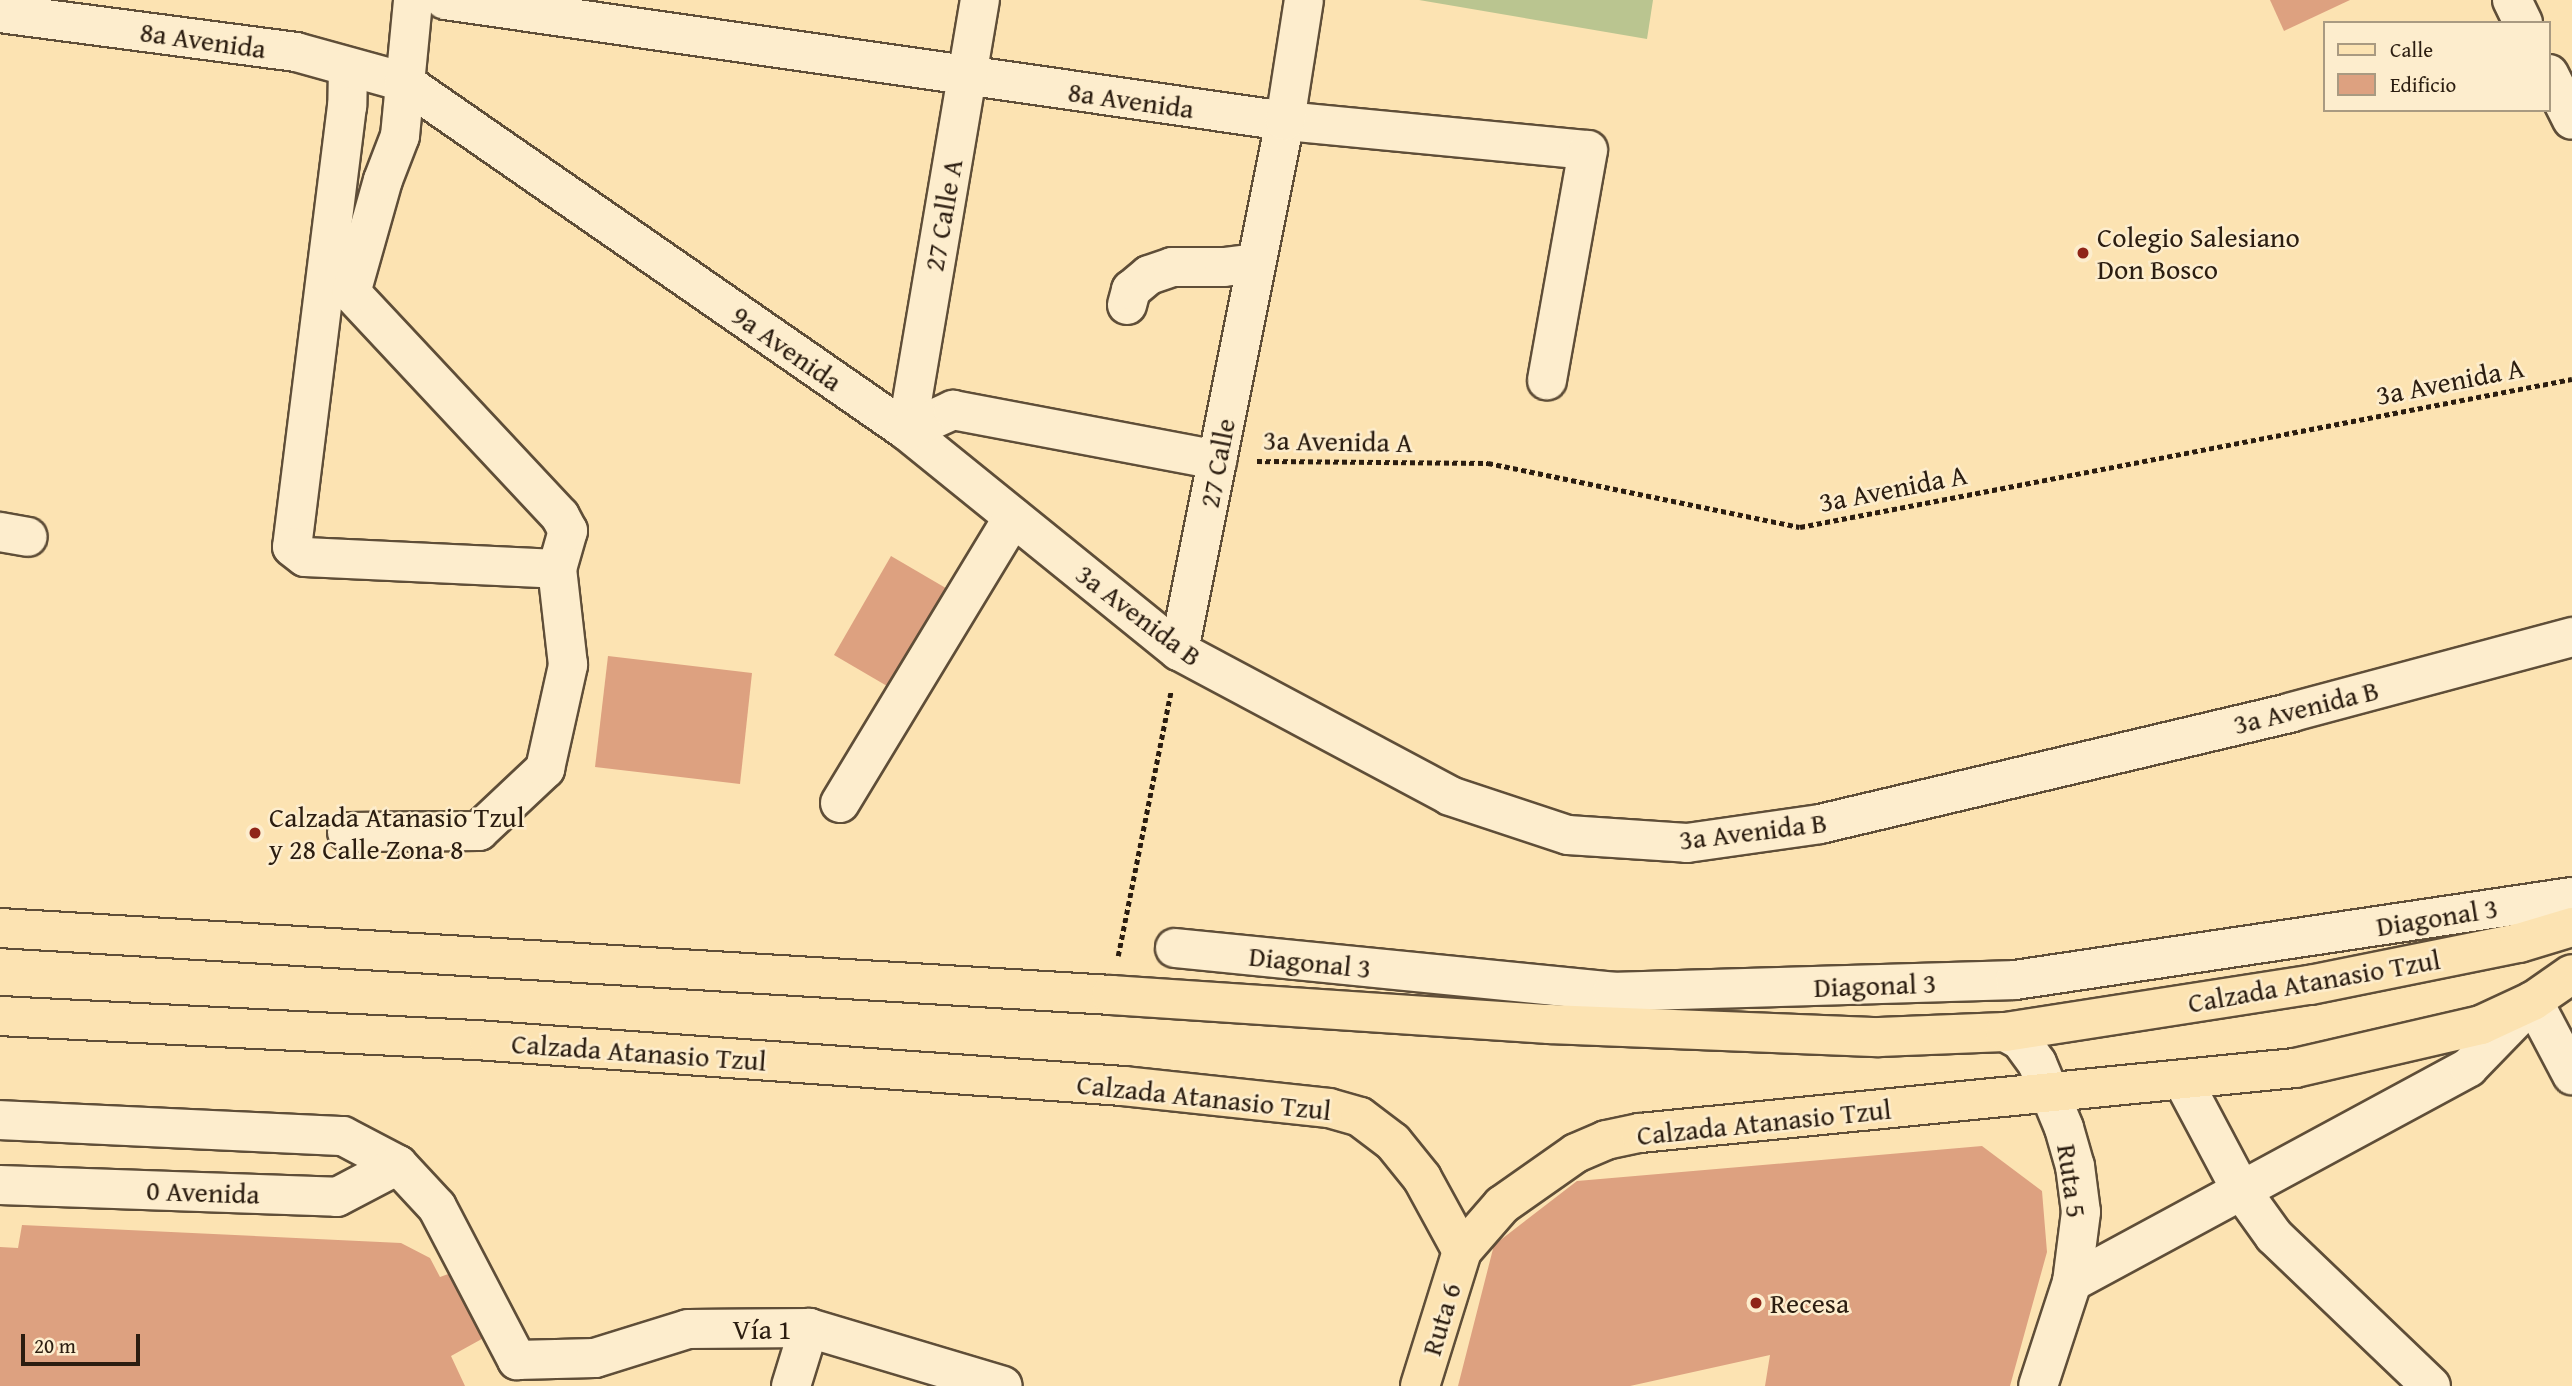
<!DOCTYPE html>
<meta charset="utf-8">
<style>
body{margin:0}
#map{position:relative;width:2572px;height:1386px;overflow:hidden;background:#fce3b2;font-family:"Gentium Book Plus",serif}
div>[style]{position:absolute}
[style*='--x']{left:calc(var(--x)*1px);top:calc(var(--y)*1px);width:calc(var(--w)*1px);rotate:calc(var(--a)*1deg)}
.green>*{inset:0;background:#bac590}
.building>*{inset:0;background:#dda180}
.path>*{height:4.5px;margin-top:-2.25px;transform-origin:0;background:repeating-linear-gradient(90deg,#2b1d10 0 5px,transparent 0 8.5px)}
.roads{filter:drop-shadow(2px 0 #5f4e38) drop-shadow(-2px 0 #5f4e38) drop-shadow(0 2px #5f4e38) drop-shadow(0 -2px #5f4e38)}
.minor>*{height:38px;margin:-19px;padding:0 19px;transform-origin:19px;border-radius:19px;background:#fdedcd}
.major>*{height:38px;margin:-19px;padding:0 19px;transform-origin:19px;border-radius:19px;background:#fce3b2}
.dots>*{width:19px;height:19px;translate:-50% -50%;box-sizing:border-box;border:4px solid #fdedcd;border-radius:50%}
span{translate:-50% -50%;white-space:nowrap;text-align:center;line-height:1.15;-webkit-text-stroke:5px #fdedcd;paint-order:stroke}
.street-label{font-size:28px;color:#2b1d10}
.poi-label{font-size:28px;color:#2b1d10}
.left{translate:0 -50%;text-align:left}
.legend{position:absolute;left:2323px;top:21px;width:228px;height:91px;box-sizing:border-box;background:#fdedcd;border:2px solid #a99a81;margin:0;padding:9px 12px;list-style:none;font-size:21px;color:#2b1d10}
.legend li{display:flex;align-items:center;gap:14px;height:35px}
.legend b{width:35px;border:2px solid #a99a81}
.scale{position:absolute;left:21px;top:1334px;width:119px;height:32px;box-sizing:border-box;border:4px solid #2b1d10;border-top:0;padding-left:9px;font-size:21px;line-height:24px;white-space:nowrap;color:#2b1d10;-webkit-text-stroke:5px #fdedcd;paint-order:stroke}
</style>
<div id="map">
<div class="green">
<i style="clip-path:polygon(1419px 0,1653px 0,1647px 39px)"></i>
</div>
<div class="building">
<i style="clip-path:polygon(2270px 0,2350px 0,2284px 31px)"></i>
<i style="clip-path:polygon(891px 556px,956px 594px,899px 693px,834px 655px)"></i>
<i style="clip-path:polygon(608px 656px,752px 673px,740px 784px,595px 767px)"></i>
<i style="clip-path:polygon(1982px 1146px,2042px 1191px,2047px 1252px,2010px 1386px,1765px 1386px,1770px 1355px,1630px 1386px,1458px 1386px,1494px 1245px,1577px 1181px)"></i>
<i style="clip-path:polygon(22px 1225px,401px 1243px,430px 1258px,440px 1277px,462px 1269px,489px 1335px,451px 1356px,465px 1386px,0 1386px,0 1247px,18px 1248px)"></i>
</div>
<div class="path">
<i style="--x:1257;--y:461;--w:231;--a:0.5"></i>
<i style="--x:1488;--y:463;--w:318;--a:11.6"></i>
<i style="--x:1800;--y:527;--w:786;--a:-10.85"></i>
<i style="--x:1118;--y:956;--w:271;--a:-78.7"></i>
</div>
<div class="roads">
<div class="minor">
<i style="--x:445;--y:0;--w:849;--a:8.2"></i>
<i style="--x:1285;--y:121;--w:304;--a:5.5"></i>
<i style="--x:1588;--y:150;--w:234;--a:100.1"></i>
<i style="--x:2512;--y:0;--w:25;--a:64"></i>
<i style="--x:0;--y:13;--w:299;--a:7.5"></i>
<i style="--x:296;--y:52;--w:112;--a:15.5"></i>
<i style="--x:404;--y:82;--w:612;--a:34.75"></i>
<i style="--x:907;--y:431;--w:350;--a:39"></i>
<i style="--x:1179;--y:651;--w:307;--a:28.1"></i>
<i style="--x:1450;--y:796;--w:124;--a:18.3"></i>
<i style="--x:1568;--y:835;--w:119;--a:3.8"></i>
<i style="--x:1687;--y:843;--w:134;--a:-8.1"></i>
<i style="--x:1820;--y:824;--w:485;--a:-13.3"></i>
<i style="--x:2292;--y:712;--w:290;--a:-15"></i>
<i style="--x:348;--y:67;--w:39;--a:91"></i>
<i style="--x:347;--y:106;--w:444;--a:97.1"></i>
<i style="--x:292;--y:547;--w:16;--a:38"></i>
<i style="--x:305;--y:557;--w:252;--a:2.7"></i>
<i style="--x:557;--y:569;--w:40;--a:-74"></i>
<i style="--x:568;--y:531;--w:17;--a:-118"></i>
<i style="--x:560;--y:516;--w:306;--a:-133.1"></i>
<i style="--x:351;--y:293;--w:117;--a:-74.2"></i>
<i style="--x:383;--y:180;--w:47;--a:-68.9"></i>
<i style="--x:400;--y:136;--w:137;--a:-84.5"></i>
<i style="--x:2549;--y:74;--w:51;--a:63.4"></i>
<i style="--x:1127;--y:305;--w:16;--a:-75"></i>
<i style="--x:1131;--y:290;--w:23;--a:-40"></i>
<i style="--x:1149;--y:275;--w:24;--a:-19"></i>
<i style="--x:1172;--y:267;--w:52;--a:0"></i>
<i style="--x:1224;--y:267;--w:32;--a:-7"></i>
<i style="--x:907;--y:431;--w:437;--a:-80.4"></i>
<i style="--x:907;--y:431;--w:51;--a:-24.5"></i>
<i style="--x:953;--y:410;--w:269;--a:10.7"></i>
<i style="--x:0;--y:532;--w:28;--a:10"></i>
<i style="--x:1179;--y:651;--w:540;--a:-78.69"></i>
<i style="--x:1285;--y:121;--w:122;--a:-81.1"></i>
<i style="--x:840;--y:803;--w:334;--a:-58.8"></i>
<i style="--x:347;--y:832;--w:132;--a:-0.4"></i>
<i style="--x:479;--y:831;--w:91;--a:-43.2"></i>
<i style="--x:545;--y:769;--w:107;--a:-77.5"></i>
<i style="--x:568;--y:665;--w:97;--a:-96.5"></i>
<i style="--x:1175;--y:948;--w:439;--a:5.7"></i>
<i style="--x:1612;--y:992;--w:403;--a:-1.7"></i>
<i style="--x:2015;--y:980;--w:563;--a:-8.48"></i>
<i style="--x:2533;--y:1001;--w:84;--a:62.2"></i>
<i style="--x:2005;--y:1032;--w:18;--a:29"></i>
<i style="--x:2021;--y:1041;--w:27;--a:54"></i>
<i style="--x:2037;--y:1063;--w:70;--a:67.4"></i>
<i style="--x:2064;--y:1128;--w:40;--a:74"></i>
<i style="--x:2075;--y:1166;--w:46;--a:82.6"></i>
<i style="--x:2081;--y:1212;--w:71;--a:97.3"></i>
<i style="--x:2072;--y:1282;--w:109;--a:108.1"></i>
<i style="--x:2183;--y:1081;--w:123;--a:62"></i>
<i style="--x:2241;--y:1190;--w:57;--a:54.3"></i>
<i style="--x:2274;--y:1236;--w:217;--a:43.7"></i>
<i style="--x:0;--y:1120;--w:343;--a:2.7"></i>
<i style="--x:343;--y:1136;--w:62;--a:27.8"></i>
<i style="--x:398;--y:1165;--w:57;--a:47.1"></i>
<i style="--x:437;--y:1207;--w:173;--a:62.4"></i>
<i style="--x:517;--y:1360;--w:78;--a:-1.5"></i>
<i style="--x:595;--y:1358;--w:97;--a:-17.3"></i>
<i style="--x:688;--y:1329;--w:121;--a:-0.5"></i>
<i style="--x:809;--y:1328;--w:202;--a:16.6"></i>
<i style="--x:0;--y:1185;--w:337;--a:2"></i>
<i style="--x:337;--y:1197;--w:69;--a:-27.7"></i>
<i style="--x:2072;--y:1282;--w:451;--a:-28.4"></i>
<i style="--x:2469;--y:1067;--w:92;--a:-45.9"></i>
<i style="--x:791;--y:1386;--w:61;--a:-72.8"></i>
</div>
<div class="major">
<i style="--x:0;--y:928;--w:1113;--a:3.45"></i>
<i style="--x:1111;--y:995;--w:439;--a:3.8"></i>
<i style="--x:1549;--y:1024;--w:330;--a:2.3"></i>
<i style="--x:1879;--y:1037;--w:126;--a:-2.3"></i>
<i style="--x:2005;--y:1032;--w:309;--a:-8.8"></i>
<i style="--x:2310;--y:985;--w:213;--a:-11.4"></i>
<i style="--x:2519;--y:943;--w:55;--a:-16.8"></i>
<i style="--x:0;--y:1016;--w:490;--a:2.9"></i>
<i style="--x:489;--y:1041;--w:636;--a:4.06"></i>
<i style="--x:1123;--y:1086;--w:207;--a:6.1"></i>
<i style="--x:1329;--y:1108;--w:32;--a:16"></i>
<i style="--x:1360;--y:1117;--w:41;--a:37.1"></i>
<i style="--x:1393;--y:1142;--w:46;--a:51.1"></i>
<i style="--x:1422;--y:1178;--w:83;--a:61.3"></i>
<i style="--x:1420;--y:1386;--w:141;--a:-72.7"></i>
<i style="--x:1462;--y:1251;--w:61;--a:-49"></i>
<i style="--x:1502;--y:1205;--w:90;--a:-35.1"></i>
<i style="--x:1576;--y:1153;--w:33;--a:-23"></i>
<i style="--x:1606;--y:1140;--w:35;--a:-12"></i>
<i style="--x:1640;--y:1133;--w:658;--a:-5.67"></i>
<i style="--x:2295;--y:1068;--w:191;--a:-13"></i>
<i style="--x:2481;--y:1025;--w:57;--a:-24.8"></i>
<i style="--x:2533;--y:1001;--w:47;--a:-34.7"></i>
</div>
</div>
<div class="dots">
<i style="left:2083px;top:253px;background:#8f2418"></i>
<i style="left:255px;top:833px;background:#8f2418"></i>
<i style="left:1756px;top:1303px;background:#8f2418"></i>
</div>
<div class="street-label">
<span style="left:203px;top:40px;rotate:8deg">8a Avenida</span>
<span style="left:1131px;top:100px;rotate:8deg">8a Avenida</span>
<span style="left:943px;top:215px;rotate:-80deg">27 Calle A</span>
<span style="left:787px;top:348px;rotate:35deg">9a Avenida</span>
<span style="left:2450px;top:381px;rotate:-11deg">3a Avenida A</span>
<span style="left:1338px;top:441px;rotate:1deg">3a Avenida A</span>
<span style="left:1217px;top:463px;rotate:-79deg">27 Calle</span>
<span style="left:1893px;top:488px;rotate:-11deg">3a Avenida A</span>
<span style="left:1139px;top:615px;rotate:37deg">3a Avenida B</span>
<span style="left:2306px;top:707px;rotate:-14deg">3a Avenida B</span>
<span style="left:1753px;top:831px;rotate:-7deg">3a Avenida B</span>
<span style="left:2437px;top:917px;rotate:-9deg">Diagonal 3</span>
<span style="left:1310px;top:962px;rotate:6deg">Diagonal 3</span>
<span style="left:2314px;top:981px;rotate:-10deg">Calzada Atanasio Tzul</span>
<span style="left:1875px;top:985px;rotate:-2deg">Diagonal 3</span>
<span style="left:639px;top:1052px;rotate:4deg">Calzada Atanasio Tzul</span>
<span style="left:1204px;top:1097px;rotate:6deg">Calzada Atanasio Tzul</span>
<span style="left:1764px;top:1122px;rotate:-6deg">Calzada Atanasio Tzul</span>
<span style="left:2072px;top:1181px;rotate:82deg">Ruta 5</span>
<span style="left:203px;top:1192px;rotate:2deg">0 Avenida</span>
<span style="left:1441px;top:1319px;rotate:-73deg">Ruta 6</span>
<span style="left:762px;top:1329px">Vía 1</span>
</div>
<div class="poi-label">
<span class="left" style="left:2097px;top:253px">Colegio Salesiano<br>Don Bosco</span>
<span class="left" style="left:269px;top:833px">Calzada Atanasio Tzul<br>y 28 Calle Zona 8</span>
<span class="left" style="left:1770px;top:1303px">Recesa</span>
</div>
<ul class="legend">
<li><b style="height:9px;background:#fce3b2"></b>Calle</li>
<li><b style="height:19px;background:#dda180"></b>Edificio</li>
</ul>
<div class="scale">20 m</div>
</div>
